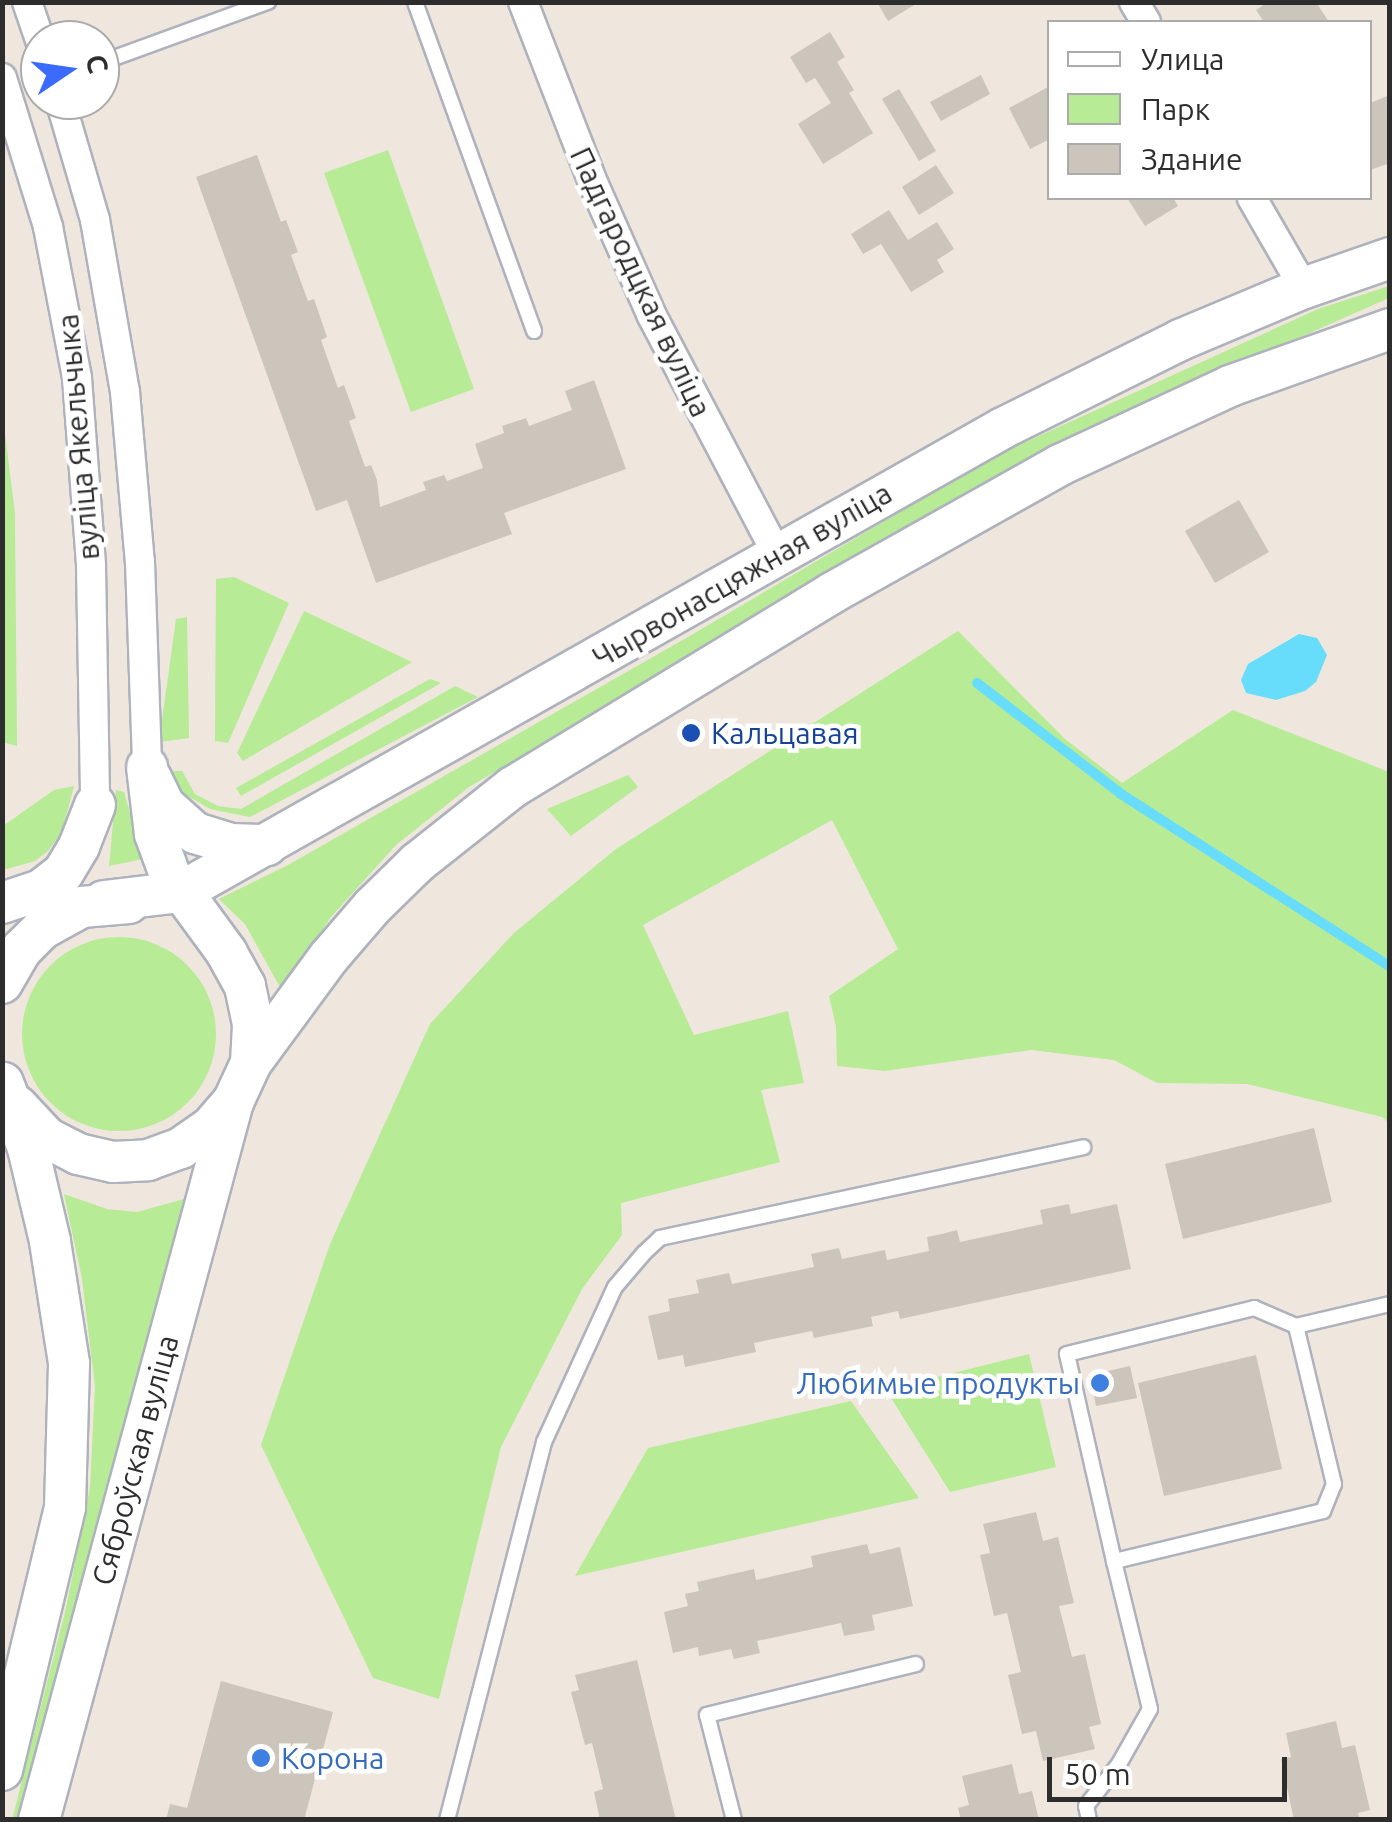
<!DOCTYPE html>
<meta charset="utf-8">
<style>
body{margin:0}
#map{position:relative;width:1392px;height:1822px;overflow:hidden;background:#efe7de;font-family:Ubuntu,sans-serif}
div>[style]{position:absolute}
[style*='--x']{left:calc(var(--x)*1px);top:calc(var(--y)*1px);width:calc(var(--w)*1px);rotate:calc(var(--a)*1deg)}
.green>*{inset:0;background:#b7eb95}
.round{border-radius:50%}
.water>*{inset:0;background:#67dcfb}
.stream>*{height:10px;margin:-5px;padding:0 5px;transform-origin:5px;border-radius:5px;background:#67dcfb}
.building>*{inset:0;background:#cbc5bc}
.roads{filter:drop-shadow(2px 0 #aeb2bd) drop-shadow(-2px 0 #aeb2bd) drop-shadow(0 2px #aeb2bd) drop-shadow(0 -2px #aeb2bd)}
.lane>*{height:14px;margin:-7px;padding:0 7px;transform-origin:7px;border-radius:7px;background:#fff}
.street>*{height:28px;margin:-14px;padding:0 14px;transform-origin:14px;border-radius:14px;background:#fff}
.secondary>*{height:40px;margin:-20px;padding:0 20px;transform-origin:20px;border-radius:20px;background:#fff}
.dots>*{width:28px;height:28px;translate:-50% -50%;box-sizing:border-box;border:5px solid #fff;border-radius:50%}
span{translate:-50% -50%;white-space:nowrap;text-align:center;line-height:1.15;-webkit-text-stroke:9px #fff;paint-order:stroke}
.street-label{font-size:30px;color:#2d2d2d}
.transit-label{font-size:30px;color:#164399}
.left{translate:0 -50%;text-align:left}
.shop-label{font-size:30px;color:#366cbe}
.right{translate:-100% -50%;text-align:right}
.frame{position:absolute;inset:0;border:5px solid #2d2d2d;pointer-events:none}
.legend{position:absolute;left:1047px;top:20px;width:325px;height:180px;box-sizing:border-box;background:#fff;border:2px solid #ababab;margin:0;padding:12px 18px;list-style:none;font-size:30px;color:#2d2d2d}
.legend li{display:flex;align-items:center;gap:20px;height:50px}
.legend b{width:50px;border:2px solid #ababab}
.north{position:absolute;left:20px;top:20px;width:100px;height:100px;box-sizing:border-box;background:#fff;border:2px solid #ababab;border-radius:50%;rotate:77deg;font-size:28px;font-weight:700;line-height:40px;text-align:center;color:#2d2d2d}
.north::after{content:'';display:block;margin:auto;width:35px;height:45px;background:#3b6aff;clip-path:polygon(50% 0,100% 100%,50% 72%,0 100%)}
.scale{position:absolute;left:1047px;top:1757px;width:240px;height:45px;box-sizing:border-box;border:5px solid #2d2d2d;border-top:0;padding-left:12px;font-size:30px;line-height:35px;white-space:nowrap;color:#2d2d2d;-webkit-text-stroke:8px #fff;paint-order:stroke}
</style>
<div id="map">
<div class="green">
<i style="clip-path:polygon(388px 150px,474px 389px,411px 412px,324px 173px)"></i>
<i style="clip-path:polygon(1389px 286px,1389px 298px,1062px 442px,469px 787px,396px 845px,331px 917px,282px 991px,245px 924px,219px 899px,288px 865px,688px 637px,995px 456px,1318px 309px)"></i>
<i style="clip-path:polygon(2px 409px,15px 514px,17px 746px,2px 742px)"></i>
<i style="clip-path:polygon(234px 577px,289px 603px,228px 743px,215px 741px,216px 579px)"></i>
<i style="clip-path:polygon(304px 611px,412px 662px,243px 761px,237px 753px)"></i>
<i style="clip-path:polygon(187px 617px,189px 738px,159px 742px,176px 619px)"></i>
<i style="clip-path:polygon(958px 631px,1065px 739px,1122px 783px,1233px 710px,1389px 772px,1389px 1123px,1382px 1117px,1247px 1084px,1157px 1083px,1114px 1060px,1031px 1050px,885px 1071px,837px 1066px,836px 1027px,829px 996px,898px 949px,832px 820px,643px 925px,694px 1035px,788px 1011px,804px 1083px,761px 1090px,780px 1162px,621px 1203px,622px 1235px,582px 1289px,501px 1447px,439px 1699px,373px 1678px,261px 1445px,330px 1244px,430px 1024px,514px 933px,616px 849px)"></i>
<i style="clip-path:polygon(430px 679px,441px 683px,241px 796px,236px 788px)"></i>
<i style="clip-path:polygon(455px 686px,478px 697px,250px 817px,210px 809px,186px 795px,167px 771px,182px 771px,195px 794px,218px 806px,241px 809px)"></i>
<i style="clip-path:polygon(628px 775px,638px 787px,571px 836px,547px 809px)"></i>
<i style="clip-path:polygon(74px 786px,62px 832px,48px 851px,35px 861px,3px 870px,3px 826px,54px 790px)"></i>
<i style="clip-path:polygon(116px 790px,124px 792px,143px 859px,109px 866px)"></i>
<i class="round" style="left:22px;top:937px;width:194px;height:194px"></i>
<i style="clip-path:polygon(64px 1194px,107px 1209px,137px 1212px,195px 1196px,22px 1819px,12px 1820px,66px 1608px,90px 1488px,95px 1386px,82px 1279px)"></i>
<i style="clip-path:polygon(1029px 1354px,1056px 1467px,950px 1492px,886px 1390px)"></i>
<i style="clip-path:polygon(851px 1401px,919px 1498px,575px 1576px,648px 1448px)"></i>
</div>
<div class="water">
<i style="clip-path:polygon(1299px 634px,1317px 638px,1327px 655px,1316px 682px,1305px 691px,1276px 700px,1246px 693px,1241px 680px,1248px 664px)"></i>
</div>
<div class="stream">
<i style="--x:977;--y:683;--w:182;--a:37.6"></i>
<i style="--x:1121;--y:794;--w:320;--a:32.7"></i>
</div>
<div class="building">
<i style="clip-path:polygon(877px 2px,919px 2px,888px 21px)"></i>
<i style="clip-path:polygon(1268px 2px,1316px 2px,1329px 22px,1264px 22px,1256px 10px)"></i>
<i style="clip-path:polygon(830px 32px,845px 57px,837px 62px,854px 90px,849px 93px,873px 133px,823px 164px,798px 124px,831px 103px,815px 78px,806px 83px,790px 57px)"></i>
<i style="clip-path:polygon(981px 75px,990px 94px,941px 121px,930px 102px)"></i>
<i style="clip-path:polygon(1050px 86px,1050px 139px,1030px 149px,1009px 108px)"></i>
<i style="clip-path:polygon(899px 89px,936px 151px,919px 161px,882px 99px)"></i>
<i style="clip-path:polygon(1390px 95px,1390px 163px,1370px 170px,1370px 103px)"></i>
<i style="clip-path:polygon(257px 155px,281px 222px,286px 220px,298px 252px,291px 255px,308px 301px,314px 299px,327px 337px,321px 340px,338px 388px,344px 385px,356px 418px,349px 421px,365px 467px,371px 465px,377px 480px,380px 507px,426px 490px,423px 482px,444px 475px,447px 481px,483px 468px,475px 444px,504px 433px,502px 426px,526px 418px,529px 426px,572px 410px,565px 391px,594px 380px,626px 469px,504px 513px,512px 534px,376px 583px,347px 500px,316px 511px,196px 177px)"></i>
<i style="clip-path:polygon(936px 165px,954px 193px,919px 215px,902px 187px)"></i>
<i style="clip-path:polygon(1127px 198px,1173px 198px,1178px 206px,1145px 226px)"></i>
<i style="clip-path:polygon(889px 210px,908px 240px,937px 222px,954px 249px,937px 260px,944px 272px,911px 292px,881px 244px,863px 254px,851px 234px)"></i>
<i style="clip-path:polygon(1239px 500px,1269px 552px,1215px 583px,1185px 531px)"></i>
<i style="clip-path:polygon(1314px 1128px,1332px 1202px,1183px 1239px,1165px 1164px)"></i>
<i style="clip-path:polygon(1069px 1204px,1071px 1214px,1117px 1204px,1131px 1269px,900px 1319px,898px 1311px,871px 1317px,873px 1326px,814px 1338px,812px 1331px,754px 1343px,756px 1352px,685px 1367px,683px 1355px,658px 1360px,648px 1316px,670px 1311px,668px 1299px,699px 1293px,696px 1280px,729px 1273px,732px 1284px,814px 1267px,811px 1254px,839px 1248px,842px 1259px,885px 1250px,887px 1260px,929px 1251px,927px 1237px,942px 1234px,957px 1230px,960px 1242px,1043px 1224px,1040px 1210px)"></i>
<i style="clip-path:polygon(1256px 1355px,1282px 1469px,1164px 1496px,1138px 1383px)"></i>
<i style="clip-path:polygon(1130px 1366px,1137px 1398px,1096px 1406px,1090px 1375px)"></i>
<i style="clip-path:polygon(1036px 1512px,1043px 1541px,1058px 1537px,1074px 1603px,1059px 1606px,1072px 1657px,1085px 1654px,1101px 1724px,1089px 1727px,1095px 1749px,1043px 1761px,1036px 1731px,1022px 1734px,1008px 1675px,1021px 1672px,1007px 1613px,994px 1616px,980px 1555px,990px 1553px,983px 1524px)"></i>
<i style="clip-path:polygon(867px 1544px,870px 1554px,900px 1547px,913px 1606px,872px 1615px,875px 1630px,844px 1636px,841px 1623px,757px 1641px,760px 1653px,734px 1659px,731px 1649px,699px 1656px,698px 1647px,673px 1653px,664px 1612px,688px 1606px,685px 1594px,699px 1591px,697px 1582px,754px 1569px,756px 1580px,813px 1567px,811px 1556px)"></i>
<i style="clip-path:polygon(637px 1660px,648px 1706px,676px 1820px,600px 1820px,594px 1792px,603px 1789px,592px 1743px,585px 1745px,571px 1692px,579px 1690px,575px 1675px)"></i>
<i style="clip-path:polygon(221px 1681px,333px 1712px,304px 1820px,166px 1820px,170px 1804px,187px 1808px)"></i>
<i style="clip-path:polygon(1336px 1721px,1342px 1748px,1355px 1745px,1370px 1810px,1358px 1813px,1360px 1820px,1294px 1820px,1281px 1759px,1291px 1757px,1286px 1733px)"></i>
<i style="clip-path:polygon(1012px 1764px,1019px 1794px,1032px 1791px,1039px 1820px,961px 1820px,958px 1808px,969px 1805px,962px 1776px)"></i>
</div>
<div class="roads">
<div class="lane">
<i style="--x:415;--y:2;--w:350;--a:70.1"></i>
<i style="--x:100;--y:63;--w:179;--a:-20"></i>
<i style="--x:1296;--y:1326;--w:97;--a:-13.2"></i>
<i style="--x:447;--y:1820;--w:390;--a:-75.6"></i>
<i style="--x:544;--y:1442;--w:170;--a:-65.4"></i>
<i style="--x:615;--y:1287;--w:45;--a:-49.5"></i>
<i style="--x:644;--y:1253;--w:22;--a:-43"></i>
<i style="--x:660;--y:1238;--w:433;--a:-12.1"></i>
<i style="--x:734;--y:1820;--w:108;--a:-104.4"></i>
<i style="--x:707;--y:1715;--w:215;--a:-13.7"></i>
<i style="--x:1089;--y:1820;--w:14;--a:-102"></i>
<i style="--x:1086;--y:1806;--w:53;--a:-51.8"></i>
<i style="--x:1119;--y:1764;--w:63;--a:-60.6"></i>
<i style="--x:1150;--y:1709;--w:152;--a:-103.7"></i>
<i style="--x:1114;--y:1561;--w:212;--a:-102.8"></i>
<i style="--x:1067;--y:1354;--w:193;--a:-13.8"></i>
<i style="--x:1254;--y:1308;--w:46;--a:23.2"></i>
<i style="--x:1296;--y:1326;--w:163;--a:76.5"></i>
<i style="--x:1334;--y:1484;--w:29;--a:112"></i>
<i style="--x:1323;--y:1511;--w:215;--a:166.5"></i>
</div>
<div class="street">
<i style="--x:27;--y:2;--w:40;--a:71.1"></i>
<i style="--x:523;--y:2;--w:196;--a:68.8"></i>
<i style="--x:594;--y:185;--w:143;--a:66.1"></i>
<i style="--x:652;--y:316;--w:269;--a:62.3"></i>
<i style="--x:1134;--y:2;--w:23;--a:59"></i>
<i style="--x:2;--y:78;--w:156;--a:72.8"></i>
<i style="--x:48;--y:227;--w:154;--a:79.1"></i>
<i style="--x:77;--y:378;--w:189;--a:85.7"></i>
<i style="--x:91;--y:566;--w:239;--a:89"></i>
<i style="--x:60;--y:100;--w:125;--a:73.7"></i>
<i style="--x:95;--y:220;--w:175;--a:80.1"></i>
<i style="--x:125;--y:392;--w:171;--a:85"></i>
<i style="--x:140;--y:562;--w:205;--a:88"></i>
<i style="--x:1252;--y:198;--w:104;--a:60"></i>
</div>
<div class="secondary">
<i style="--x:151;--y:778;--w:30;--a:64"></i>
<i style="--x:164;--y:805;--w:42;--a:42.1"></i>
<i style="--x:195;--y:833;--w:39;--a:17"></i>
<i style="--x:232;--y:844;--w:35;--a:2"></i>
<i style="--x:104;--y:901;--w:78;--a:-6.7"></i>
<i style="--x:181;--y:892;--w:944;--a:-29.44"></i>
<i style="--x:1003;--y:428;--w:198;--a:-26.4"></i>
<i style="--x:1180;--y:340;--w:134;--a:-22.8"></i>
<i style="--x:1304;--y:288;--w:91;--a:-19.2"></i>
<i style="--x:2;--y:903;--w:41;--a:-18.4"></i>
<i style="--x:41;--y:890;--w:28;--a:-38"></i>
<i style="--x:63;--y:873;--w:31;--a:-59"></i>
<i style="--x:79;--y:846;--w:44;--a:-68.7"></i>
<i style="--x:2;--y:983;--w:39;--a:-60"></i>
<i style="--x:22;--y:949;--w:28;--a:-45"></i>
<i style="--x:42;--y:929;--w:46;--a:-28.8"></i>
<i style="--x:82;--y:907;--w:47;--a:-4.9"></i>
<i style="--x:251;--y:1063;--w:132;--a:-53.7"></i>
<i style="--x:329;--y:957;--w:66;--a:-49.3"></i>
<i style="--x:372;--y:907;--w:63;--a:-44.4"></i>
<i style="--x:417;--y:863;--w:122;--a:-38.4"></i>
<i style="--x:513;--y:787;--w:373;--a:-31.3"></i>
<i style="--x:832;--y:593;--w:261;--a:-29.3"></i>
<i style="--x:1060;--y:465;--w:187;--a:-24.9"></i>
<i style="--x:1230;--y:386;--w:170;--a:-19.6"></i>
<i style="--x:17;--y:1106;--w:44;--a:46.8"></i>
<i style="--x:47;--y:1138;--w:35;--a:27"></i>
<i style="--x:78;--y:1154;--w:36;--a:13"></i>
<i style="--x:113;--y:1162;--w:35;--a:-3"></i>
<i style="--x:148;--y:1160;--w:35;--a:-20"></i>
<i style="--x:181;--y:1148;--w:35;--a:-35"></i>
<i style="--x:210;--y:1128;--w:35;--a:-49"></i>
<i style="--x:233;--y:1102;--w:43;--a:-65.2"></i>
<i style="--x:251;--y:1063;--w:39;--a:-87"></i>
<i style="--x:253;--y:1024;--w:39;--a:-102"></i>
<i style="--x:245;--y:986;--w:38;--a:-119"></i>
<i style="--x:227;--y:953;--w:97;--a:-126.2"></i>
<i style="--x:170;--y:875;--w:44;--a:-110.1"></i>
<i style="--x:155;--y:834;--w:67;--a:-96.8"></i>
<i style="--x:2;--y:1770;--w:270;--a:-76.5"></i>
<i style="--x:65;--y:1507;--w:144;--a:-88.4"></i>
<i style="--x:69;--y:1363;--w:123;--a:-98.9"></i>
<i style="--x:50;--y:1241;--w:96;--a:-103.3"></i>
<i style="--x:28;--y:1148;--w:70;--a:-111"></i>
<i style="--x:39;--y:1820;--w:744;--a:-74.88"></i>
</div>
</div>
<div class="dots">
<i style="left:691px;top:733px;background:#1a4fb4"></i>
<i style="left:1100px;top:1383px;background:#3f7fe0"></i>
<i style="left:261px;top:1758px;background:#3f7fe0"></i>
</div>
<div class="street-label">
<span style="left:641px;top:282px;rotate:65deg">Падгародцкая вуліца</span>
<span style="left:78px;top:437px;rotate:-95deg">вуліца Якельчыка</span>
<span style="left:742px;top:575px;rotate:-30deg">Чырвонасцяжная вуліца</span>
<span style="left:135px;top:1460px;rotate:-75deg">Сяброўская вуліца</span>
</div>
<div class="transit-label">
<span class="left" style="left:711px;top:733px">Кальцавая</span>
</div>
<div class="shop-label">
<span class="right" style="left:1080px;top:1383px">Любимые продукты</span>
<span class="left" style="left:281px;top:1758px">Корона</span>
</div>
<div class="frame"></div>
<ul class="legend">
<li><b style="height:12px;background:#fff"></b>Улица</li>
<li><b style="height:28px;background:#b7eb95"></b>Парк</li>
<li><b style="height:28px;background:#cbc5bc"></b>Здание</li>
</ul>
<div class="north">С</div>
<div class="scale">50 m</div>
</div>
